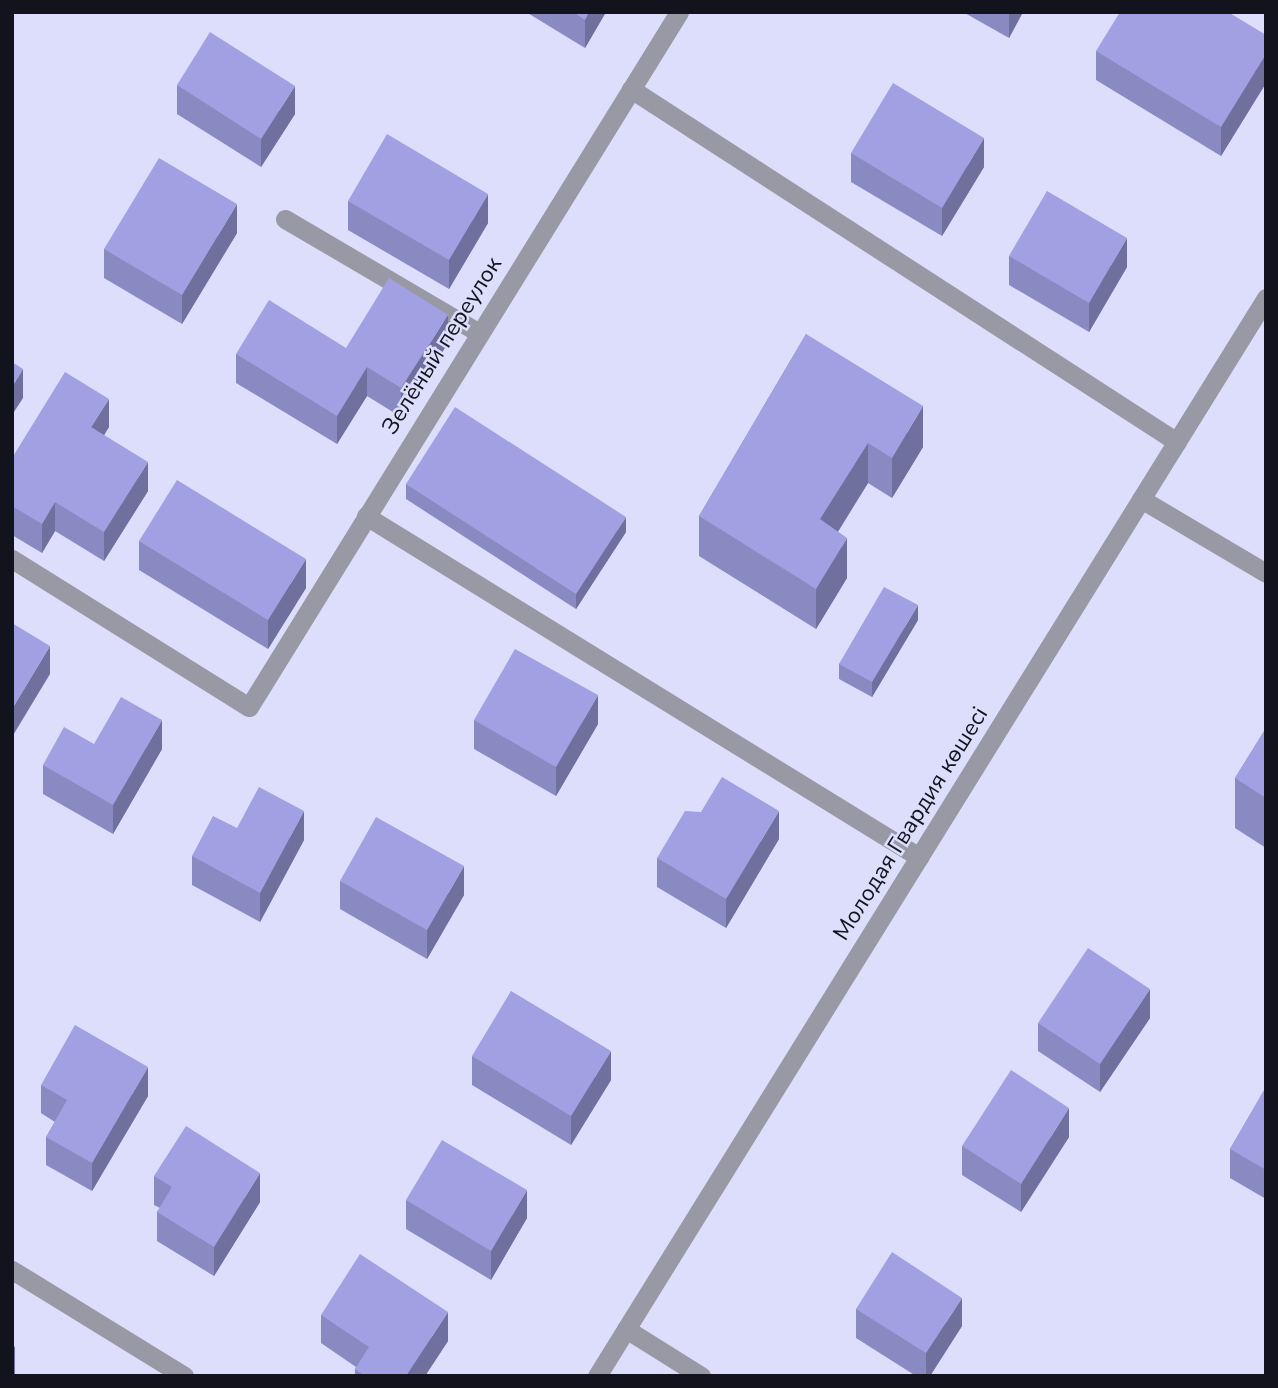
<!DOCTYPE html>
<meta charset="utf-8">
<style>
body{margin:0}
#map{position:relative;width:1278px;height:1388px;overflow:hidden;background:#dddefc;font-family:"Nunito Sans",sans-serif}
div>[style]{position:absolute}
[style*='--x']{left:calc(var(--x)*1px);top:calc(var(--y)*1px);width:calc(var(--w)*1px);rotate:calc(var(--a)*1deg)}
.service>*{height:19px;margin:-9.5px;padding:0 9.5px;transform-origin:9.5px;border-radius:9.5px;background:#9899a5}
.minor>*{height:19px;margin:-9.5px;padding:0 9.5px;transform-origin:9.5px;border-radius:9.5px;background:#9899a5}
.wall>*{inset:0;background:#8a8ac2}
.shaded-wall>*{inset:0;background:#70709e}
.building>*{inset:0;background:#a0a0e2}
span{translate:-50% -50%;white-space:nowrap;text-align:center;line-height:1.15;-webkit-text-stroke:5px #dddefc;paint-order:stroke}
.street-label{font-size:23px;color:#13131e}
.frame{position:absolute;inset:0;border:14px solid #13131e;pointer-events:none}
</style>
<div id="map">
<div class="service">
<i style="--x:631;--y:89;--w:650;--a:32.88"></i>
<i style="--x:285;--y:219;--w:225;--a:30.4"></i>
<i style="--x:1141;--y:499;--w:145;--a:30.6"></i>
<i style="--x:366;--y:516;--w:650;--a:31.66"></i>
<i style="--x:12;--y:559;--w:279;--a:32"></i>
<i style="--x:249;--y:707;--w:817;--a:-58.25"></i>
<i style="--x:12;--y:1270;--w:202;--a:31.6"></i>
<i style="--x:626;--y:1329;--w:89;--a:32.1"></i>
</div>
<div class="minor">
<i style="--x:597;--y:1376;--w:1269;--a:-58.18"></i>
</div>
<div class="wall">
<i style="clip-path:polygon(526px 12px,606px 12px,585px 48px)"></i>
<i style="clip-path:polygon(963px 12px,1023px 12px,1009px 38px)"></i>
<i style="clip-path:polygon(1266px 35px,1266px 83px,1221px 156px,1096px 80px,1096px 51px)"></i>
<i style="clip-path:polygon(177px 85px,295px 114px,261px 167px,177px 114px)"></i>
<i style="clip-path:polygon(851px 153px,984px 167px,942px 236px,851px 182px)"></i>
<i style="clip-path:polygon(348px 201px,488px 223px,449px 289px,348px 230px)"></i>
<i style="clip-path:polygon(237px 233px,182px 324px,104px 278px,104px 249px)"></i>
<i style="clip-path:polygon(1009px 256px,1127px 267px,1089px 332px,1009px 285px)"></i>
<i style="clip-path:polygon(806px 334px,923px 447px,892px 498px,868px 483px,838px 532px,847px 578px,816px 629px,699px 556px,699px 516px)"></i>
<i style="clip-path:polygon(448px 343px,401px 417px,367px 396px,337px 444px,236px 383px,236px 354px)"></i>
<i style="clip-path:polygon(109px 427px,104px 435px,148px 491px,104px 561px,55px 531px,42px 553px,12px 535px,12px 458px)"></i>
<i style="clip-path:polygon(406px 484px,626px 532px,576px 609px,406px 499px)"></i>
<i style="clip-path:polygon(139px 541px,306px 588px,268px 649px,139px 570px)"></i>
<i style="clip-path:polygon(918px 620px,872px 697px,839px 679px,839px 664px)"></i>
<i style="clip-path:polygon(474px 720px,598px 724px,556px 796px,474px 749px)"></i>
<i style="clip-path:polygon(1266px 728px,1266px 848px,1235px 828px,1235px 778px)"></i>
<i style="clip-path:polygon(94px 744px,162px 749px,113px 834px,43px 794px,43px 765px)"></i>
<i style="clip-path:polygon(237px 828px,304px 840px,260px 922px,192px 885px,192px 856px)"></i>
<i style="clip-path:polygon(779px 839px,726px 928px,657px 887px,657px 858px)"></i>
<i style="clip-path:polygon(340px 881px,464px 895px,427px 959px,340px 909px)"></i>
<i style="clip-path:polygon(1150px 1018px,1100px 1092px,1038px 1051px,1038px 1023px)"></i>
<i style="clip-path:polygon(472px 1056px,611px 1080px,571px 1145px,472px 1085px)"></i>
<i style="clip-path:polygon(41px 1085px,148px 1096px,92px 1191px,46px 1165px,46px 1137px,55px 1122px,41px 1113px)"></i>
<i style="clip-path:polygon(1266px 1087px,1266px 1199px,1230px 1178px,1230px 1149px)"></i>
<i style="clip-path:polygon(1069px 1137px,1021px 1212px,962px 1175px,962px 1146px)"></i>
<i style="clip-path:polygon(154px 1176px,260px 1202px,214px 1276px,157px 1241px,157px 1212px,160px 1208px,154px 1205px)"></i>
<i style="clip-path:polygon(406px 1200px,527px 1218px,491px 1280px,406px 1229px)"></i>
<i style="clip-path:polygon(856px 1309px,962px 1326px,930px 1376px,916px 1376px,856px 1338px)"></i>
<i style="clip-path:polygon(321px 1315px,448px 1341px,425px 1376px,355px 1376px,355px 1369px,356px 1367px,321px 1343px)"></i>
</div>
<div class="shaded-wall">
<i style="clip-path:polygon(589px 12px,606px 12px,585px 48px,585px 20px)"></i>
<i style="clip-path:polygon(1009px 12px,1023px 12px,1009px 38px)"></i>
<i style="clip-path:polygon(1266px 54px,1266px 83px,1221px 156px,1221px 127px)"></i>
<i style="clip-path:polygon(295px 86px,295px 114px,261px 167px,261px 139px)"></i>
<i style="clip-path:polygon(984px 138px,984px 167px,942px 236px,942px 208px)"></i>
<i style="clip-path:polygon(488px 194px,488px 223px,449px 289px,449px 260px)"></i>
<i style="clip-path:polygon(237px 204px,237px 233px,182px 324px,182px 295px)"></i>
<i style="clip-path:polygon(1127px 238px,1127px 267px,1089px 332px,1089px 303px)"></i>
<i style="clip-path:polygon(448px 315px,448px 343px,401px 417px,401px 388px)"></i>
<i style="clip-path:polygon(367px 367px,367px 396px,337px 444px,337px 416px)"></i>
<i style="clip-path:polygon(23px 369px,23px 398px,12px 415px,12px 387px)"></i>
<i style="clip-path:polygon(109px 399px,109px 427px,91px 456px,91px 427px)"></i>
<i style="clip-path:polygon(923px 406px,923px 447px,892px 498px,892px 458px)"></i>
<i style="clip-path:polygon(868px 443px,868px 483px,820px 560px,820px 519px)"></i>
<i style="clip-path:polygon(148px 462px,148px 491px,104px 561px,104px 532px)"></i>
<i style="clip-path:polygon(55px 502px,55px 531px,42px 553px,42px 524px)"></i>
<i style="clip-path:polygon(626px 517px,626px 532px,576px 609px,576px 594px)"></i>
<i style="clip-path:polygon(847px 538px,847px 578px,816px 629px,816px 589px)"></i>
<i style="clip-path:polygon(306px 559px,306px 588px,268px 649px,268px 620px)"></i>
<i style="clip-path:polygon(918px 605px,918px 620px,872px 697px,872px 682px)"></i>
<i style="clip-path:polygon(50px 646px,50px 674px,12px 737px,12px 709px)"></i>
<i style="clip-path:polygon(598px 695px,598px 724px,556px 796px,556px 767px)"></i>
<i style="clip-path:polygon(162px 720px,162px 749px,113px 834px,113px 805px)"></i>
<i style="clip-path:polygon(304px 811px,304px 840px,260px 922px,260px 893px)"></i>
<i style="clip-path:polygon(779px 811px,779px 839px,726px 928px,726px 899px)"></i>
<i style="clip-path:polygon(464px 866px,464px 895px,427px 959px,427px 930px)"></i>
<i style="clip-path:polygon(1150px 989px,1150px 1018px,1100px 1092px,1100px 1064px)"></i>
<i style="clip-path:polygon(611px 1051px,611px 1080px,571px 1145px,571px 1116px)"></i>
<i style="clip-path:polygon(148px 1067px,148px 1096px,92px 1191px,92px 1163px)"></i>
<i style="clip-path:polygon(1069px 1108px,1069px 1137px,1021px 1212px,1021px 1184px)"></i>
<i style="clip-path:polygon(260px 1173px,260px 1202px,214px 1276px,214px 1247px)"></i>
<i style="clip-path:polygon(527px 1190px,527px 1218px,491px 1280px,491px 1251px)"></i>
<i style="clip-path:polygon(962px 1298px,962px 1326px,930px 1376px,926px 1376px,926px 1353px)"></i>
<i style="clip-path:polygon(448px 1312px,448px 1341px,425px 1376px,406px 1376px)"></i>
<i style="clip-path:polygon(15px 1346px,15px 1375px,12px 1376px,12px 1350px)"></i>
</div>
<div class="building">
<i style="clip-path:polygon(573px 12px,589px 12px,585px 20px)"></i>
<i style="clip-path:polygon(1120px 12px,1228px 12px,1266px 35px,1266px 54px,1221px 127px,1096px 51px)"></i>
<i style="clip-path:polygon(210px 32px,295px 86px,261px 139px,177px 85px)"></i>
<i style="clip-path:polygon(893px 83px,984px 138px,942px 208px,851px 153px)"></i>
<i style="clip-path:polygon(387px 134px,488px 194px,449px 260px,348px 201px)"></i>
<i style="clip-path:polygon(159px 158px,237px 204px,182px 295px,104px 249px)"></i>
<i style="clip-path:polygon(1047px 191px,1127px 238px,1089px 303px,1009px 256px)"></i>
<i style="clip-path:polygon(389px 278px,448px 315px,401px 388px,367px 367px,337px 416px,236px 354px,269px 300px,346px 348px)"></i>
<i style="clip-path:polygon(806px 334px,923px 406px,892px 458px,868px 443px,820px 519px,847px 538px,816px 589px,699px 516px)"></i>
<i style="clip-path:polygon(12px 362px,23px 369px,12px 387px)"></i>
<i style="clip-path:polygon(65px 372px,109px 399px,91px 427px,148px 462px,104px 532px,55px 502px,42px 524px,12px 506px,12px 458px)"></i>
<i style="clip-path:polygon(455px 407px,626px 517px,576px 594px,406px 484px)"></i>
<i style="clip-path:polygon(177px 480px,306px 559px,268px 620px,139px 541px)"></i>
<i style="clip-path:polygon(884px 587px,918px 605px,872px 682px,839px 664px)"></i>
<i style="clip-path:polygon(12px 623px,50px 646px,12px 709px)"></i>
<i style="clip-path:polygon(515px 649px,598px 695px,556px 767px,474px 720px)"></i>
<i style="clip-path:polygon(121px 697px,162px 720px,113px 805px,43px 765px,64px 727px,94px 744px)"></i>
<i style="clip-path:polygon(1266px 728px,1266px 798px,1235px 778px)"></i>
<i style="clip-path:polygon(722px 777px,779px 811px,726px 899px,657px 858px,685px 811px,701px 812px)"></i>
<i style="clip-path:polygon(259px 787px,304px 811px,260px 893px,192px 856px,213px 816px,237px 828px)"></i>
<i style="clip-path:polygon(376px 817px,464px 866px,427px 930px,340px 881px)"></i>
<i style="clip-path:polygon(1088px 948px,1150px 989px,1100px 1064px,1038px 1023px)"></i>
<i style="clip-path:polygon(511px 991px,611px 1051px,571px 1116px,472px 1056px)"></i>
<i style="clip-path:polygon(75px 1025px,148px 1067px,92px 1163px,46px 1137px,67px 1100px,41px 1085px)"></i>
<i style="clip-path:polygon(1011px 1070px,1069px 1108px,1021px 1184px,962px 1146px)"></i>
<i style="clip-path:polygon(1266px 1087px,1266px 1170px,1230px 1149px)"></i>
<i style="clip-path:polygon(186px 1126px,260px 1173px,214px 1247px,157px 1212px,172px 1187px,154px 1176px)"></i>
<i style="clip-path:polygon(442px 1140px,527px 1190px,491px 1251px,406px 1200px)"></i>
<i style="clip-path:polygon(892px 1252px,962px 1298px,926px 1353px,856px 1309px)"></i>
<i style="clip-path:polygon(360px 1254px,448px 1312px,406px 1376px,365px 1376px,355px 1369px,369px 1347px,321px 1315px)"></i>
</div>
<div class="street-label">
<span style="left:442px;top:346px;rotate:-58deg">Зелёный переулок</span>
<span style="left:911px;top:824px;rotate:-58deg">Молодая Гвардия көшесі</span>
</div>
<div class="frame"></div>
</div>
